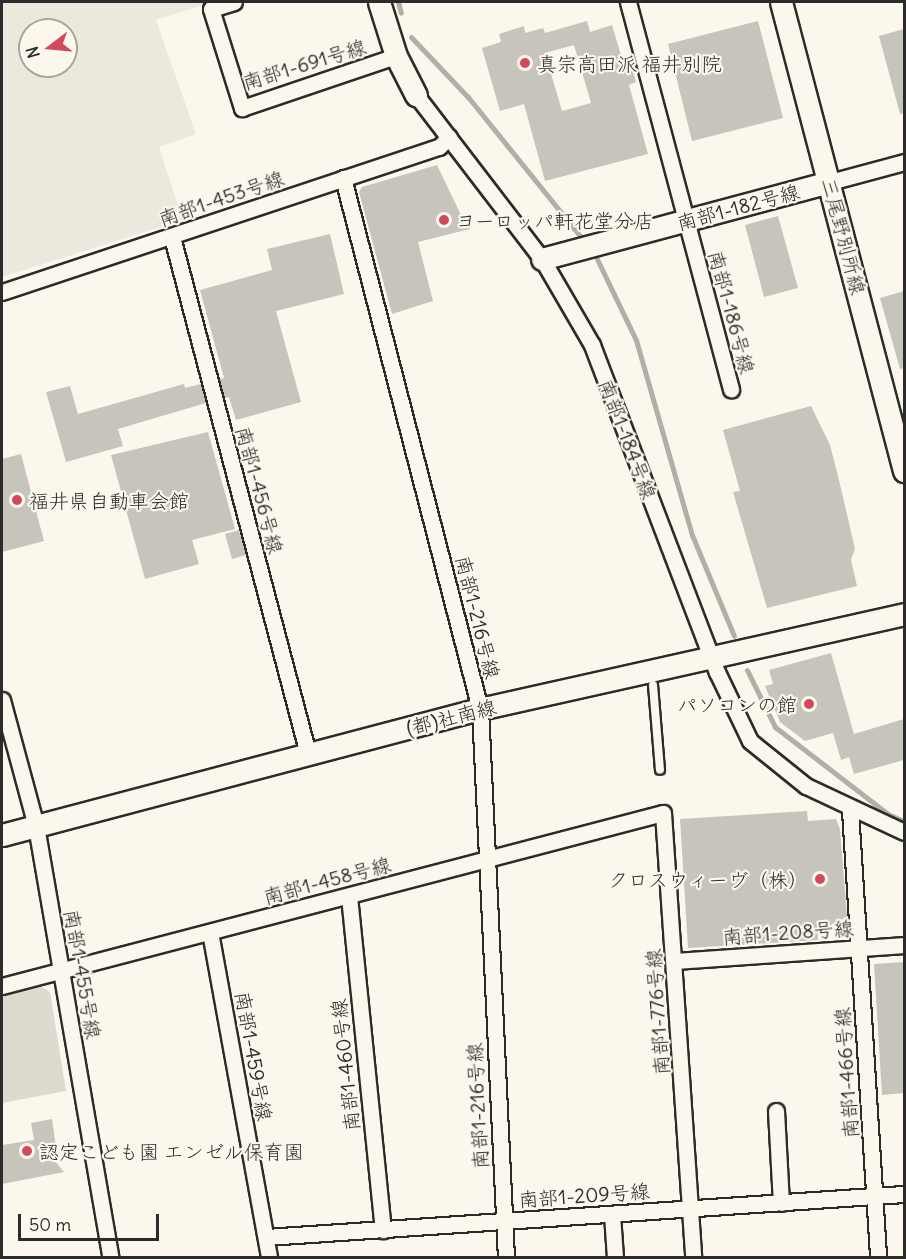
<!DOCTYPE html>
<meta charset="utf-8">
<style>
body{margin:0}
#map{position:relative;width:906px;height:1259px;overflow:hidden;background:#fbf7ec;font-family:Delius,"Klee One",sans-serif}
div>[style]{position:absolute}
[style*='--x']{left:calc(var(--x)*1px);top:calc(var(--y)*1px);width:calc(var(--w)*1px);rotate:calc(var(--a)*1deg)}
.built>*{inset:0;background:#ebe8de}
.green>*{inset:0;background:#dddad0}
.stream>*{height:5px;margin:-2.5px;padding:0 2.5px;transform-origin:2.5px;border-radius:2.5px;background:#b1afa7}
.building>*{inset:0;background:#c7c4bc}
.roads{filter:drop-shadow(2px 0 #2b2b2b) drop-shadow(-2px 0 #2b2b2b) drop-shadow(0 2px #2b2b2b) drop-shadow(0 -2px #2b2b2b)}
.lane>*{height:8px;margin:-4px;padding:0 4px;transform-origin:4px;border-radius:4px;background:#fbf7ec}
.street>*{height:15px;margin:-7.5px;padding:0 7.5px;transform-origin:7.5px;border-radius:7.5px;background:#fbf7ec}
.secondary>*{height:21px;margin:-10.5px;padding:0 10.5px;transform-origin:10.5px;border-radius:10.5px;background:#fbf7ec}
.dots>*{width:16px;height:16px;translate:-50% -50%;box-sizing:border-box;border:3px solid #fbf7ec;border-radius:50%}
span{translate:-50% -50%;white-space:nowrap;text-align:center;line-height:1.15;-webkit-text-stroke:4.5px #fbf7ec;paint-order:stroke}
.poi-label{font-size:20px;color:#2b2b2b}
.left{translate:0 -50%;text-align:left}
.right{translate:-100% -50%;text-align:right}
.street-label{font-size:20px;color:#2b2b2b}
.frame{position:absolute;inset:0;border:3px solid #2b2b2b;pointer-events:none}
.north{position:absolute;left:18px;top:18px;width:60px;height:60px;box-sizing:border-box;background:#fbf7ec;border:2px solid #a8a59f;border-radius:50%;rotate:254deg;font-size:16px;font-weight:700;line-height:24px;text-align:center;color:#2b2b2b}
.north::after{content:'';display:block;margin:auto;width:21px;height:27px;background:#d1495b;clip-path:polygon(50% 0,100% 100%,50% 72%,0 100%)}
.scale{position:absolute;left:18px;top:1214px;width:141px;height:27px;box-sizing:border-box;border:3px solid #2b2b2b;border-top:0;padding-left:8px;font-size:18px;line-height:21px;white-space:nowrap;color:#2b2b2b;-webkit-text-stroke:4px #fbf7ec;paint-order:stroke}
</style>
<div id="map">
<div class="built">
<i style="clip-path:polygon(evenodd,2px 2px,212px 2px,156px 20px,196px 134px,159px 147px,183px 220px,2px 277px,2px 2px,30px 30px,66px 30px,66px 66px,30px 66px,30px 30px)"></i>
</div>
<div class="green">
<i style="clip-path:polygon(38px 985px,50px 992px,66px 1091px,2px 1103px,2px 995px)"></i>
</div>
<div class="stream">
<i style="--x:398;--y:2;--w:11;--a:75"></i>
<i style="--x:411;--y:37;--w:83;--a:46.5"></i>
<i style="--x:468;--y:97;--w:179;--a:51.1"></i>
<i style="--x:597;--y:259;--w:90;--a:64.3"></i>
<i style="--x:636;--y:340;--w:203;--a:74"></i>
<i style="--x:692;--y:535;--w:109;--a:67.4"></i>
<i style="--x:747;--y:670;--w:64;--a:63.8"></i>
<i style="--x:775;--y:727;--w:143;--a:37.6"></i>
<i style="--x:888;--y:814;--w:17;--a:24"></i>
</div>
<div class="building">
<i style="clip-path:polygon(evenodd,587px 21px,590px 32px,612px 25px,623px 62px,630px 60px,636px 82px,629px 85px,648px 154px,545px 181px,524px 104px,500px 111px,482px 48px,501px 42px,499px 34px,524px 26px,525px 33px,543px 28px,545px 33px,587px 21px,574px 45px,591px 103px,562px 111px,545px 53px,574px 45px)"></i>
<i style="clip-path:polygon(758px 21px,783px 118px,692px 141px,668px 44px)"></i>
<i style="clip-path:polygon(904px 29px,904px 113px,900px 114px,879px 36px)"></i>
<i style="clip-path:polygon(437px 165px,461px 215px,466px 214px,470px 229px,418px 242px,433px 301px,392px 314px,359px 192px,362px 187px)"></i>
<i style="clip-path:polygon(778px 216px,798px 288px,764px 297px,745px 225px)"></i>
<i style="clip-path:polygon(330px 234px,344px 294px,276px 311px,301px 402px,236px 420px,229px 397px,224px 398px,219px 379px,224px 378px,200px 290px,272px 270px,267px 249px)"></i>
<i style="clip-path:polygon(904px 291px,904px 368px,900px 369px,880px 298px)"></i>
<i style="clip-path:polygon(184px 384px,185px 388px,201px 384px,206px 403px,118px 429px,123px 446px,66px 462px,46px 392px,70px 386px,78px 414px)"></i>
<i style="clip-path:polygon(811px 406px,830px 445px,839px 480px,855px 549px,851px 560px,857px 586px,767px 608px,733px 492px,740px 491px,723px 430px)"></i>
<i style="clip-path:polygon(208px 432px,235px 529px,192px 540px,199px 564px,145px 579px,111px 455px)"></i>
<i style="clip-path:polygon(21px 454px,44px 541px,2px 552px,2px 459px)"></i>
<i style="clip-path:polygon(239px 530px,246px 555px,232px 559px,225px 534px)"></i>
<i style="clip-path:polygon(831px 653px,854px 734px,904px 719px,904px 760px,854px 774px,849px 757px,841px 760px,833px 733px,805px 741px,780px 722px,765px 686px,773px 684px,769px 670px)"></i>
<i style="clip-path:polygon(807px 811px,808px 821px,836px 819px,840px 829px,847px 917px,818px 931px,818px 940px,688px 948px,680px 819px)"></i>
<i style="clip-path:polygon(904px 962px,904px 1093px,882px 1095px,874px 964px)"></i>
<i style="clip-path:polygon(52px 1119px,56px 1147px,50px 1155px,64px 1172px,2px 1184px,2px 1145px,34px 1140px,31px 1123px)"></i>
</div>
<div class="roads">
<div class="lane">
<i style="--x:653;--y:685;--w:85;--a:85.3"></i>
</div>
<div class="street">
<i style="--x:234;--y:2;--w:24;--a:163"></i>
<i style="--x:211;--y:9;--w:104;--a:72.6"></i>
<i style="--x:242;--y:108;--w:163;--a:-18.7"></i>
<i style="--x:628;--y:2;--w:401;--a:75.1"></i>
<i style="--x:416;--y:95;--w:207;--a:52.5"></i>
<i style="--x:542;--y:259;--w:99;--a:59.8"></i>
<i style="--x:592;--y:345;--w:350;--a:69.1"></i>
<i style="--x:717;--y:672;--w:76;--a:64.4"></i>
<i style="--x:750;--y:741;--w:72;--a:38.8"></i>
<i style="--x:806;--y:786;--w:108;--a:25.1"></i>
<i style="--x:343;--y:178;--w:548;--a:75.53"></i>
<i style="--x:480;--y:709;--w:550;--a:87.29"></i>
<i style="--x:830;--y:182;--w:77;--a:-15.1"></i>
<i style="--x:172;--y:237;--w:535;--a:75.26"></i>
<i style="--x:2;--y:292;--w:460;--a:-18.4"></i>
<i style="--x:439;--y:147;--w:14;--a:-45"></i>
<i style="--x:2;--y:700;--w:131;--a:74.9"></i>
<i style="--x:36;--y:826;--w:438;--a:80.2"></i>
<i style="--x:850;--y:810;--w:449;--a:86.4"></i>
<i style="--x:349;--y:896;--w:336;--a:84.2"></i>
<i style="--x:210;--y:932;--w:331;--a:79.7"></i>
<i style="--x:675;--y:961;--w:230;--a:-4"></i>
<i style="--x:2;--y:986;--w:683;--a:-14.67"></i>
<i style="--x:663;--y:813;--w:446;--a:86.1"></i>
<i style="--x:776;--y:1111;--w:92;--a:86.9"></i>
<i style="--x:612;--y:1214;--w:44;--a:86.1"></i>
<i style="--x:266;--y:1237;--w:639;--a:-3.86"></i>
</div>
<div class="secondary">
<i style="--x:379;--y:2;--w:57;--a:72.5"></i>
<i style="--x:396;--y:56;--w:44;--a:62.9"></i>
<i style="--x:781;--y:2;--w:485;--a:75.3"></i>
<i style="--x:542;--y:259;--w:298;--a:-15"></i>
<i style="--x:2;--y:835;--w:494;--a:-14.8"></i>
<i style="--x:480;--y:709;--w:435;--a:-12.6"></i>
</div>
</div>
<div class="dots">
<i style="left:525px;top:63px;background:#d1495b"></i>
<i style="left:444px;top:220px;background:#d1495b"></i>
<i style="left:17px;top:500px;background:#d1495b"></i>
<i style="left:809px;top:704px;background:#d1495b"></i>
<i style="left:820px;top:879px;background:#d1495b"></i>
<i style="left:27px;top:1151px;background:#d1495b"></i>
</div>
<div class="poi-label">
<span class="left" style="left:537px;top:63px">真宗高田派 福井別院</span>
<span class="left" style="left:456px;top:220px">ヨーロッパ軒花堂分店</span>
<span class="left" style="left:29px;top:500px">福井県自動車会館</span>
<span class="right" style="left:797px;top:704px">パソコンの館</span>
<span class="right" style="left:808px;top:879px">クロスウィーヴ（株）</span>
<span class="left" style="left:39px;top:1151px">認定こども園 エンゼル保育園</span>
</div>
<div class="street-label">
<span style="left:304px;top:64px;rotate:-17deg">南部1-691号線</span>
<span style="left:221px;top:198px;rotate:-19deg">南部1-453号線</span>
<span style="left:738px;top:207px;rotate:-15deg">南部1-182号線</span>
<span style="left:844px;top:236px;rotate:75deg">三尾野別所線</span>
<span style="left:732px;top:312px;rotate:75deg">南部1-186号線</span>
<span style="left:628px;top:439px;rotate:69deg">南部1-184号線</span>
<span style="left:260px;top:490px;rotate:75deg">南部1-456号線</span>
<span style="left:478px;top:617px;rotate:76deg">南部1-216号線</span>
<span style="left:451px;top:717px;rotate:-14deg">(都)社南線</span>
<span style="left:327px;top:880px;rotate:-15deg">南部1-458号線</span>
<span style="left:788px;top:932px;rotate:-4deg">南部1-208号線</span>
<span style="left:83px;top:974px;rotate:80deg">南部1-455号線</span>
<span style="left:657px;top:1012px;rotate:-94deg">南部1-776号線</span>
<span style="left:254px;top:1056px;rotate:80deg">南部1-459号線</span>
<span style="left:345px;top:1065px;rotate:-96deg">南部1-460号線</span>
<span style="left:846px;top:1073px;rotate:-94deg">南部1-466号線</span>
<span style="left:477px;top:1106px;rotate:-93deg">南部1-216号線</span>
<span style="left:584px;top:1195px;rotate:-4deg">南部1-209号線</span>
</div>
<div class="frame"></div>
<div class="north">N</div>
<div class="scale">50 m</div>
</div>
